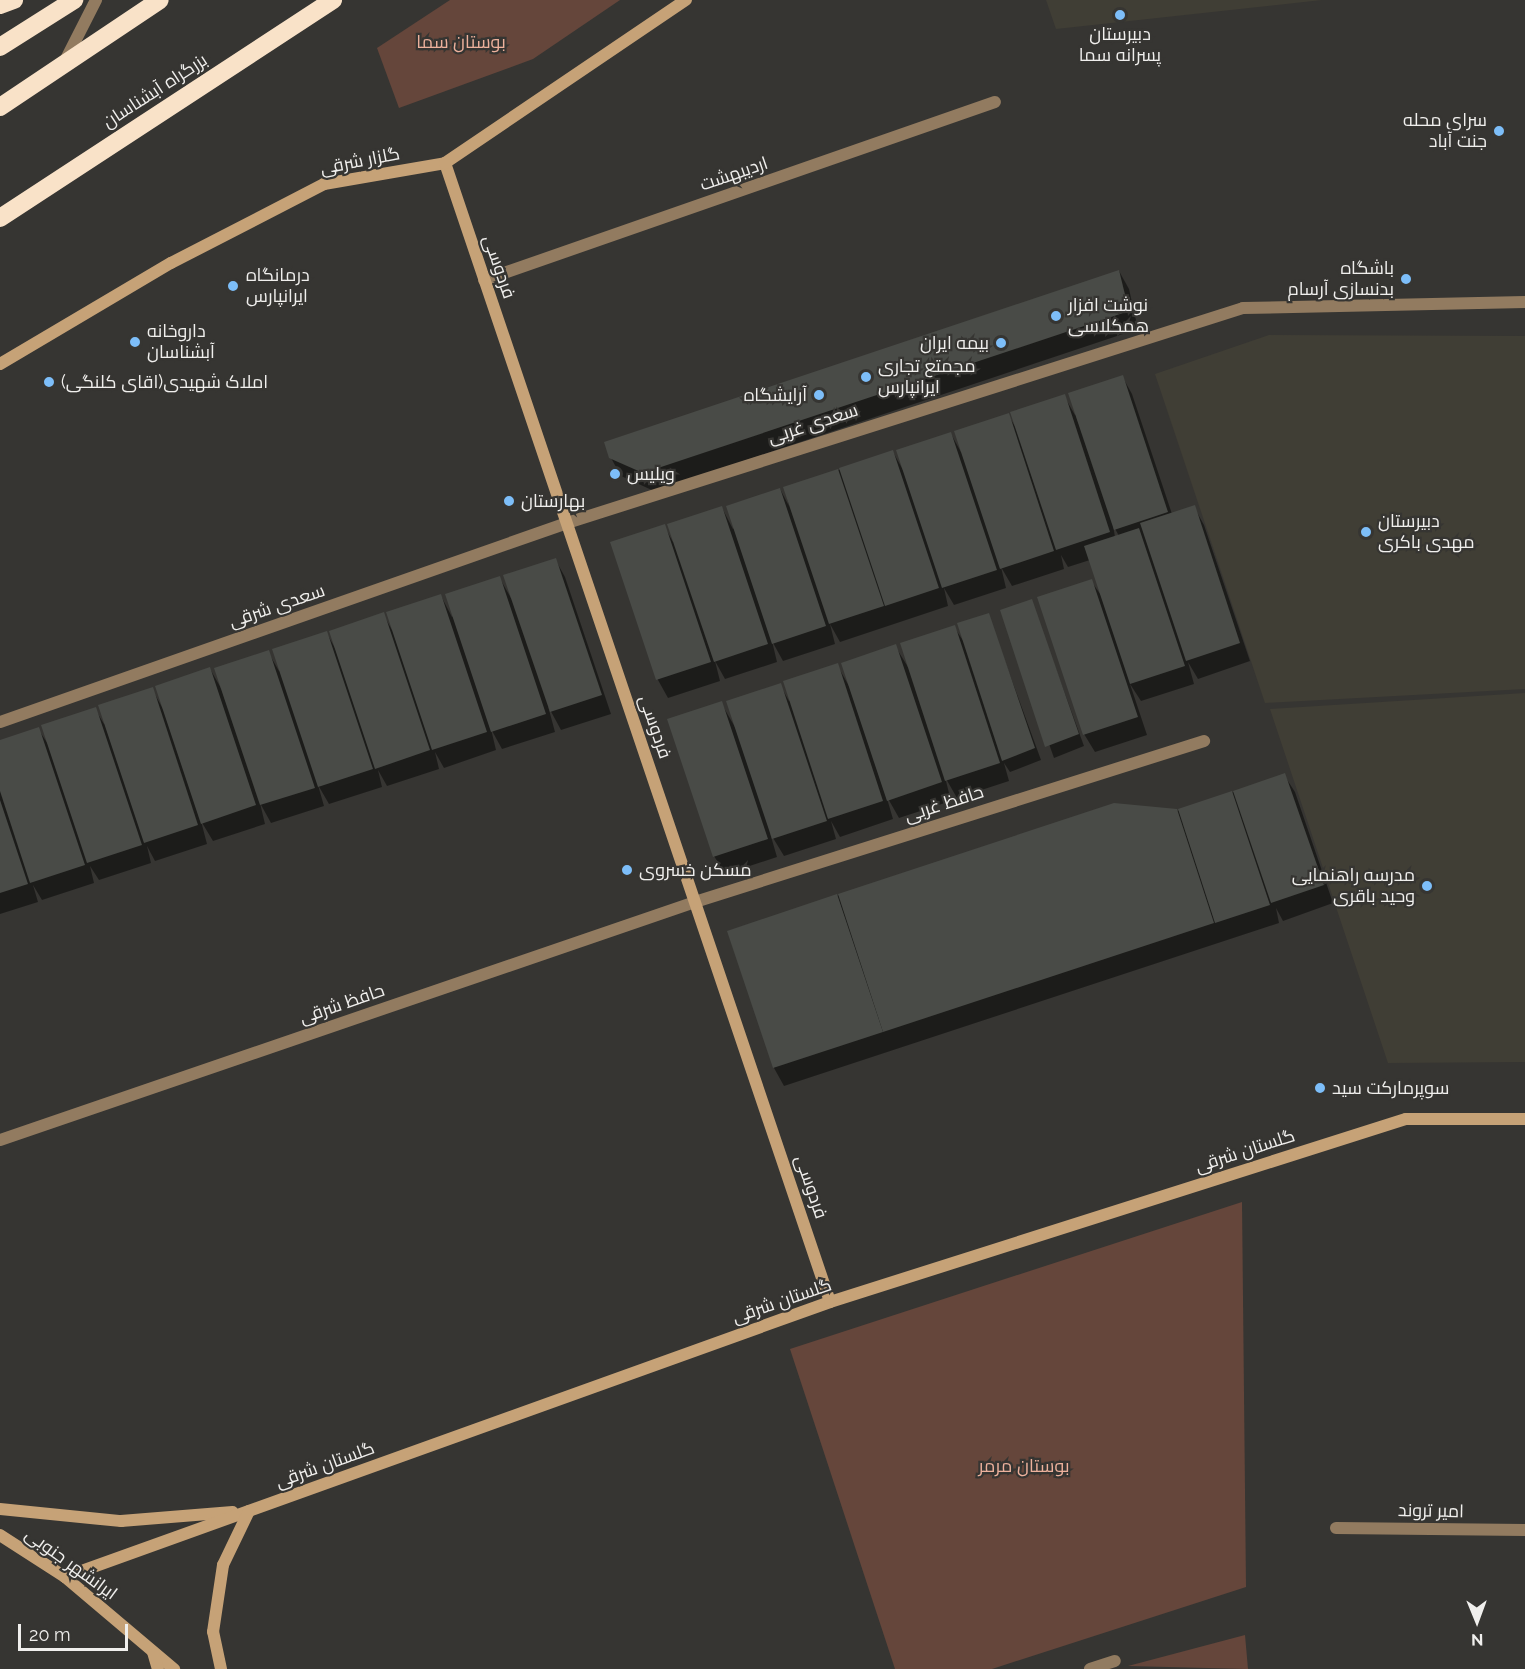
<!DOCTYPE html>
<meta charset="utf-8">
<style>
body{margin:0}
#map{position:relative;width:1525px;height:1669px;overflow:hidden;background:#363532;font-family:Raleway,Cairo,sans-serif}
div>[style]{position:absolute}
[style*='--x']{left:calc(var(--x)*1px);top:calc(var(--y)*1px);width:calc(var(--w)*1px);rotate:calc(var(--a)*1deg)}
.built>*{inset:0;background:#403e35}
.green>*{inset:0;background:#65463b}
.shadow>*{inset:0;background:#0007}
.building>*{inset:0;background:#494b47}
.street>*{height:12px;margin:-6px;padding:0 6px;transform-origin:6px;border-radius:6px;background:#927b60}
.secondary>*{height:12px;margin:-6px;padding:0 6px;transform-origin:6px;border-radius:6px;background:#c6a277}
.highway>*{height:18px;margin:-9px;padding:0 9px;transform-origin:9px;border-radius:9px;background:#f9e2c8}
.dots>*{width:16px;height:16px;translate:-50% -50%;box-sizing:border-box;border:3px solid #363532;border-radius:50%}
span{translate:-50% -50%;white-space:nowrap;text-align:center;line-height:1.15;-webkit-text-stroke:4.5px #363532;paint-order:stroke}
.poi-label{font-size:18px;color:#f0efed}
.right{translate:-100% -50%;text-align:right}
.left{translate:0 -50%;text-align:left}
.park-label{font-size:18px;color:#edb19c}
.street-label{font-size:18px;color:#f0efed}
.north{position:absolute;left:1447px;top:1591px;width:60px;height:60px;-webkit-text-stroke:4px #363532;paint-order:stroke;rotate:179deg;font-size:16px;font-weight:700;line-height:24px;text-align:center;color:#f0efed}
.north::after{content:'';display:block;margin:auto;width:21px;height:27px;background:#f0efed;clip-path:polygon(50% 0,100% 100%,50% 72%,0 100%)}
.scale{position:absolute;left:18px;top:1624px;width:110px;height:27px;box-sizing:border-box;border:3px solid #f0efed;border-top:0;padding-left:8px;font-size:18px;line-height:21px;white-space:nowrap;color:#f0efed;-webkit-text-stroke:4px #363532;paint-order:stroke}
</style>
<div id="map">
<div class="built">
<i style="clip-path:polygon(1046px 0,1322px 0,1056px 29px)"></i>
<i style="clip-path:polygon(1269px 335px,1525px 336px,1525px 689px,1265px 703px,1155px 374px)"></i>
<i style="clip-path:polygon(1525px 693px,1525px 1062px,1388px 1063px,1270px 709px)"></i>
</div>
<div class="green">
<i style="clip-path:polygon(450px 0,620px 0,533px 59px,399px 108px,377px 48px)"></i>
<i style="clip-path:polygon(1242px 1202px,1246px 1587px,992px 1669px,895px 1669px,790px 1349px)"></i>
<i style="clip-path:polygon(1245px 1635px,1248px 1669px,1128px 1666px)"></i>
</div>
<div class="shadow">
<i style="clip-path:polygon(1119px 271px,1129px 289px,1138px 329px,654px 491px,621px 476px,611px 458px)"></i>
<i style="clip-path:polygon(evenodd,1122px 376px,1132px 394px,1172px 514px,1194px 507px,1204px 525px,1250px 661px,1198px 679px,1188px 662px,1194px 684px,1141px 701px,1130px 684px,1147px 735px,1095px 752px,1084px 734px,1091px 581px,1103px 598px,1090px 560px,1068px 567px,1061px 555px,1064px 569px,1012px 586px,1001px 567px,1006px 588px,954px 605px,944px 588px,948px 606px,840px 642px,830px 624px,835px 644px,783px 661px,772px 641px,777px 662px,725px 679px,715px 661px,720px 681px,668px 698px,658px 680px,612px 543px,664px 526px,673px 542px,722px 508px,733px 529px,780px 489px,789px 506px,785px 488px,893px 452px,903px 470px,951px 434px,961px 452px,1008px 415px,1016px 428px,1064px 396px,1075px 415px,1122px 376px,1113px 525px,1119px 536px,1115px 537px,1113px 525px)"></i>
<i style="clip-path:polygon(555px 559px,565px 577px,611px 714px,561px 730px,548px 706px,555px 732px,502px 749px,491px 729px,496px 750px,444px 768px,435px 752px,439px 769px,387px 786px,378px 770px,382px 787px,329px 804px,318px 785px,324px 806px,271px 823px,260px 803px,265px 824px,213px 841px,201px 821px,207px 844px,155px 861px,147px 846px,151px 863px,99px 880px,90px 866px,94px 883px,42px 900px,33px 885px,38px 902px,0 914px,0 741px,38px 729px,48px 744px,95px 709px,104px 724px,152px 689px,163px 709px,210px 669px,221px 688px,268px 652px,279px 671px,326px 632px,335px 648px,383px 614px,392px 630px,441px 596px,452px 617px,499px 577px,511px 598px)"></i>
<i style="clip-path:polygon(1031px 601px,1084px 746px,1054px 758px,1002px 611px)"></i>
<i style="clip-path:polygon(988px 615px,1041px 760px,1010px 772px,1004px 763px,1009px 781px,957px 798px,945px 777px,951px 801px,899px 818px,886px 795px,893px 819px,840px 837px,831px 821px,836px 839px,784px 856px,770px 833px,777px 857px,725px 874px,714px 856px,721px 703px,735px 727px,780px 685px,789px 701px,837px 665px,849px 686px,895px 646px,908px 667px,954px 627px,964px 642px)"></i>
<i style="clip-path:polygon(1284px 775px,1295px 792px,1333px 903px,1283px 921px,1276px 908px,1279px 923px,784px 1086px,774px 1068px,729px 931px,1114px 805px,1177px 811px)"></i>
</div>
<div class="building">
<i style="clip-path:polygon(1119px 270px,1129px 311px,643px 473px,609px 458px,604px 442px)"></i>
<i style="clip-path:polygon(1123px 375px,1168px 512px,1114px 530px,1068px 393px)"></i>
<i style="clip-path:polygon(1065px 394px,1110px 532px,1056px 550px,1010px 412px)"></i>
<i style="clip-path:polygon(1009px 413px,1054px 551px,1000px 569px,954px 431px)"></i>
<i style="clip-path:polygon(951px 432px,997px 570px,942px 588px,896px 450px)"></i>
<i style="clip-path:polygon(893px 450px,939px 588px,885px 606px,839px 468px)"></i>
<i style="clip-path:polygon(838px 469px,884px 606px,829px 624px,783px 487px)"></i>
<i style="clip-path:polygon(780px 488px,826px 626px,772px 644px,726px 506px)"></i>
<i style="clip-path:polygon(1195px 505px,1240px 643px,1186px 661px,1140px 523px)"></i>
<i style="clip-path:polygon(722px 506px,768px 644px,714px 662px,667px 524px)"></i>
<i style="clip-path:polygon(665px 524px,711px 662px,656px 680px,610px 542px)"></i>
<i style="clip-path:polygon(1139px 528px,1185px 666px,1130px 684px,1084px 546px)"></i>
<i style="clip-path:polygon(556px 558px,602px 695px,550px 712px,503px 575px)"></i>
<i style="clip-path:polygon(500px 576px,546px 714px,491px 732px,445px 594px)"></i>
<i style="clip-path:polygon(1092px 579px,1138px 717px,1083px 735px,1037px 597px)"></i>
<i style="clip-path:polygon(441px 594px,487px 732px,432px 750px,386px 612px)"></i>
<i style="clip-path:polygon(1032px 599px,1079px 734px,1045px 747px,1000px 610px)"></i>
<i style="clip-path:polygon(384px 612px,430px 750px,375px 769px,329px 631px)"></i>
<i style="clip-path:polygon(989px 613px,1035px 748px,1002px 761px,957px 623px)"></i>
<i style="clip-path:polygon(955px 625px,1000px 763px,945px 781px,900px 643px)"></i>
<i style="clip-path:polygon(327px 631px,373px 769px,318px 787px,272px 649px)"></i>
<i style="clip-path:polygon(896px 644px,942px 782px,887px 801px,841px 663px)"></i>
<i style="clip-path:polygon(269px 650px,315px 788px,260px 805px,214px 668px)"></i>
<i style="clip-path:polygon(838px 663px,883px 801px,828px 819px,783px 681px)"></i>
<i style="clip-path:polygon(210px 667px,256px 805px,201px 824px,155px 686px)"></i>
<i style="clip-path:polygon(781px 683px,827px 821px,772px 839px,726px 701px)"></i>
<i style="clip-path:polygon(153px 687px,198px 825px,144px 843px,98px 705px)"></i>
<i style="clip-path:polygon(722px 701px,768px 839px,713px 857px,667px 719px)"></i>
<i style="clip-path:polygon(96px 707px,142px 845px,87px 863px,41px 725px)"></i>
<i style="clip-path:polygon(39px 727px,85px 865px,30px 883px,0 791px,0 740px)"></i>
<i style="clip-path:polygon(1285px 773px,1324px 885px,1271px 903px,1233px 791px)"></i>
<i style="clip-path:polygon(1232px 791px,1270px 905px,1215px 923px,1178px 809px)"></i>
<i style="clip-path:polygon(0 800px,28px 884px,0 893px)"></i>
<i style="clip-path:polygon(1114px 803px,1177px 809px,1214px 923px,883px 1032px,838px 894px)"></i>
<i style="clip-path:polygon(837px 894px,883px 1032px,773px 1068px,727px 931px)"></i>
</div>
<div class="street">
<i style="--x:64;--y:63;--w:71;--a:-63.1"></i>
<i style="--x:484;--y:280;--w:541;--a:-19.21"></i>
<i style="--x:0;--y:722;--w:601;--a:-19.34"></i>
<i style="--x:567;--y:523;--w:709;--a:-17.64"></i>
<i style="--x:1243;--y:308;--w:282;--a:-1.2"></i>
<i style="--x:0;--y:1140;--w:735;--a:-18.9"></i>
<i style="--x:695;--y:902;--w:534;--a:-17.55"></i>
<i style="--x:1336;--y:1528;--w:189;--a:0.6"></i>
<i style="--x:1090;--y:1669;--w:26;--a:-18"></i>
</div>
<div class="secondary">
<i style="--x:445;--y:163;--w:1202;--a:71.32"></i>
<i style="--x:0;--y:364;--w:199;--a:-30.6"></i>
<i style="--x:171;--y:263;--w:172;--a:-27.3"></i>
<i style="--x:324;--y:184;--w:123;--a:-9.8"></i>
<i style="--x:445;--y:163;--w:291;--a:-34.1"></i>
<i style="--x:0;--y:1509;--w:122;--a:5.7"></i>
<i style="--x:121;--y:1521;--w:112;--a:-4.6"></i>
<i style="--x:0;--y:1535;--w:77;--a:32.9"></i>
<i style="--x:65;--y:1577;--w:143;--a:40.2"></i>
<i style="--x:65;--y:1577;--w:813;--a:-19.77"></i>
<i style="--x:830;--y:1302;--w:604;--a:-17.63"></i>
<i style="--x:1406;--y:1119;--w:119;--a:0"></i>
<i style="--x:153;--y:1652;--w:18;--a:74"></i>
<i style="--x:221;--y:1669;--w:38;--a:-102"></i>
<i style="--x:213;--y:1632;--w:68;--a:-81.5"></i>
<i style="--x:223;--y:1565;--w:60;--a:-64.3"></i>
</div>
<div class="highway">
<i style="--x:0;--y:5;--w:15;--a:-20"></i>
<i style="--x:0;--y:47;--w:88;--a:-32.4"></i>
<i style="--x:0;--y:107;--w:192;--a:-33.8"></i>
<i style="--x:0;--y:218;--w:398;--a:-33.2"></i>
</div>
<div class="dots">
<i style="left:1120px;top:15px;background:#7dbef9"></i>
<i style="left:1499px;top:131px;background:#7dbef9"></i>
<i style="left:1406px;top:279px;background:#7dbef9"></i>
<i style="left:233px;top:286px;background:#7dbef9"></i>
<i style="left:1056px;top:316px;background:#7dbef9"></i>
<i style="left:135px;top:342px;background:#7dbef9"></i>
<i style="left:1001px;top:343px;background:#7dbef9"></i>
<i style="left:866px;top:377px;background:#7dbef9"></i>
<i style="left:49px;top:382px;background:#7dbef9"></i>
<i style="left:819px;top:395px;background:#7dbef9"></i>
<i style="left:615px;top:474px;background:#7dbef9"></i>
<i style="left:509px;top:501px;background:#7dbef9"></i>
<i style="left:1366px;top:532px;background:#7dbef9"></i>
<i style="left:627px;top:870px;background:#7dbef9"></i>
<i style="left:1427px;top:886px;background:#7dbef9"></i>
<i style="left:1320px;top:1088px;background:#7dbef9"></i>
</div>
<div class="poi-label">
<span style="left:1120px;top:45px">دبیرستان<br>پسرانه سما</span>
<span class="right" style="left:1487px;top:131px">سرای محله<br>جنت آباد</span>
<span class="right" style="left:1394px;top:279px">باشگاه<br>بدنسازی آرسام</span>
<span class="left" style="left:246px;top:286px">درمانگاه<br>ایرانپارس</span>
<span class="left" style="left:1068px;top:316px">نوشت افزار<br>همکلاسی</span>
<span class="left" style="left:147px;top:342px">داروخانه<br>آبشناسان</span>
<span class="right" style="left:989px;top:343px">بیمه ایران</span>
<span class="left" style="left:878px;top:377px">مجمتع تجاری<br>ایرانپارس</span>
<span class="left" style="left:61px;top:382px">املاک شهیدی(اقای کلنگی)</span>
<span class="right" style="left:807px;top:395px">آرایشگاه</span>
<span class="left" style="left:627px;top:474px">ویلیس</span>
<span class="left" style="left:521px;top:501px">بهارستان</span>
<span class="left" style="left:1378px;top:532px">دبیرستان<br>مهدی باکری</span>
<span class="left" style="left:639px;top:870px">مسکن خسروی</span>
<span class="right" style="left:1415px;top:886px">مدرسه راهنمایی<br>وحید باقری</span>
<span class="left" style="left:1332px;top:1088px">سوپرمارکت سید</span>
</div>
<div class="park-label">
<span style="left:461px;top:42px">بوستان سما</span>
<span style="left:1024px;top:1466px">بوستان مرمر</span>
</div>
<div class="street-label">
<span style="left:155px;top:91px;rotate:-33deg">بزرگراه آبشناسان</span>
<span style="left:360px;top:161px;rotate:-11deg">گلزار شرقی</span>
<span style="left:734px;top:174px;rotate:-19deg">اردیبهشت</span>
<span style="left:499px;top:267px;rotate:71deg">فردوسی</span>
<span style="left:813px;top:424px;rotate:-18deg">سعدی غربی</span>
<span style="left:277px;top:606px;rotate:-19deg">سعدی شرقی</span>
<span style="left:655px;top:727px;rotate:71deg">فردوسی</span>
<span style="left:944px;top:804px;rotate:-18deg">حافظ غربی</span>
<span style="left:342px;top:1004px;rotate:-19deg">حافظ شرقی</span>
<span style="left:1245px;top:1151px;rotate:-18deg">گلستان شرقی</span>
<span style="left:811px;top:1187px;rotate:71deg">فردوسی</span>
<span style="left:782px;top:1301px;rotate:-19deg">گلستان شرقی</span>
<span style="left:325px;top:1465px;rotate:-20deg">گلستان شرقی</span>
<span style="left:1431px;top:1511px;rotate:1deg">امیر تروند</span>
<span style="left:71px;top:1564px;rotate:36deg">ایرانشهر جنوبی</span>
</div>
<div class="north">N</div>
<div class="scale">20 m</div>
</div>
